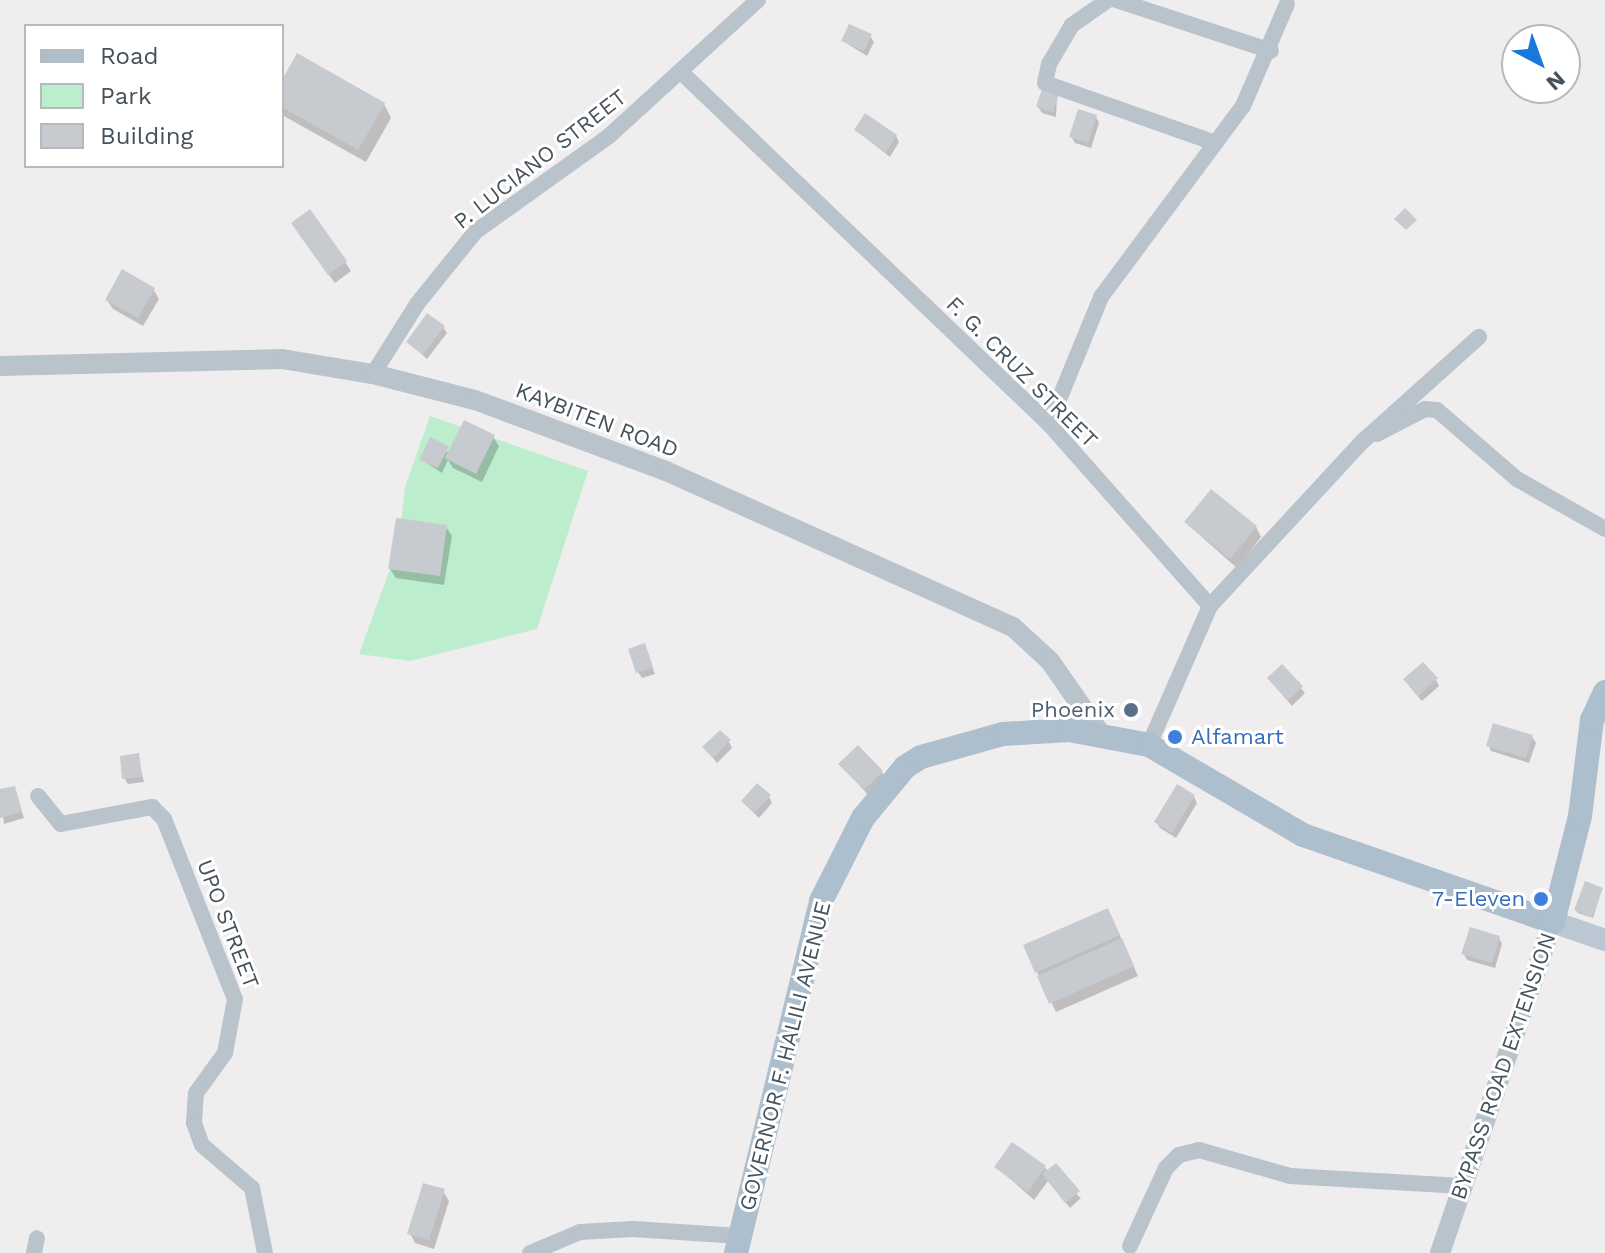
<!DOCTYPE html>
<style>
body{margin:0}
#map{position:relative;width:1605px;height:1253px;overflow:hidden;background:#f0edee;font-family:"Work Sans",sans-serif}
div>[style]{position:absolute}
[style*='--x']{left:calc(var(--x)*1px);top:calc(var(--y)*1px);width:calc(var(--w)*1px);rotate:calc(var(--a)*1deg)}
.green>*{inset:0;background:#bceecd}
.shadow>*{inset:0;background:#0003}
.building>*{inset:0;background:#c7cbd0}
.minor>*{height:16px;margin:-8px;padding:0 8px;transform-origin:8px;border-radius:8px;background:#b9c3cb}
.tertiary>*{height:20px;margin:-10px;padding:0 10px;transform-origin:10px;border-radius:10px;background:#b9c3cb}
.secondary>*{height:22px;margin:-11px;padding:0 11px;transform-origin:11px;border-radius:11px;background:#bbc7d2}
.primary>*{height:24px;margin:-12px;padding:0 12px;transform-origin:12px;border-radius:12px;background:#adbecd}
.dots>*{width:22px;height:22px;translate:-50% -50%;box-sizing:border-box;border:4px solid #fff;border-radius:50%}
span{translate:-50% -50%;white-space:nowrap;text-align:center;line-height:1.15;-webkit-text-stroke:6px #fff;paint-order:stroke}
.street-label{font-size:22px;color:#46525b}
.service-label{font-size:22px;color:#4e5e75}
.right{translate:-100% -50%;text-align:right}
.shop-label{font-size:22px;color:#366cbe}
.left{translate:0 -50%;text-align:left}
.legend{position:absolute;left:24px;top:24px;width:260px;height:144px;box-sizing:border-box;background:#fff;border:2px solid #b5babd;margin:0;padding:10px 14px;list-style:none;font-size:24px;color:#46525b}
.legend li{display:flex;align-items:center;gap:16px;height:40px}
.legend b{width:40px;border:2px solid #b5babd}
.north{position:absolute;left:1501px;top:24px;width:80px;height:80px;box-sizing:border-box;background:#fff;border:2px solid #b5babd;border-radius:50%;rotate:139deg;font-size:22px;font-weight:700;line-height:32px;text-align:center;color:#46525b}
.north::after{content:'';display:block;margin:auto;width:28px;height:36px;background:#1a78dd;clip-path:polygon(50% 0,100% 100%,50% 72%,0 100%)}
</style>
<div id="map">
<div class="green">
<i style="clip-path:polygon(430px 416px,588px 471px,537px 629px,410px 661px,359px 654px,398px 547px,405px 487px)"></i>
</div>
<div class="shadow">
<i style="clip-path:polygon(870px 36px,874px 42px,867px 56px,843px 41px)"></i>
<i style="clip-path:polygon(282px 84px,384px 104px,391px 118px,366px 162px,282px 115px)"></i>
<i style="clip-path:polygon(1057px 96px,1056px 117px,1042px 113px,1038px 107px)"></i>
<i style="clip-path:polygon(1096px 117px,1099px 123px,1091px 148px,1075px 143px,1071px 136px)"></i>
<i style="clip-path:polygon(856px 130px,896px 136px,899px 142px,890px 157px)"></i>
<i style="clip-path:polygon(299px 234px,345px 262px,351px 271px,335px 283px)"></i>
<i style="clip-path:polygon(153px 289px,159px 299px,143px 326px,113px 309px,107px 300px)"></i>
<i style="clip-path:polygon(443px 327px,447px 333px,427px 359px,408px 342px)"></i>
<i style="clip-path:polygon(493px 437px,499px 446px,482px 482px,453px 468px,448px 460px,442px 473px,422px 460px)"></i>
<i style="clip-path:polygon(1186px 523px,1256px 527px,1261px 537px,1237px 568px)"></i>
<i style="clip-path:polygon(446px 527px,452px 536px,444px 585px,396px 578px,390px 569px)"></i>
<i style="clip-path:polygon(647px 652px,655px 674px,642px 678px,638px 672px)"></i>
<i style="clip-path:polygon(1282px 667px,1305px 693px,1292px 706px,1269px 679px)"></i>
<i style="clip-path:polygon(1436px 680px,1439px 686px,1422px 701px,1409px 686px)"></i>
<i style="clip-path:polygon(1532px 737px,1536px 743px,1529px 763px,1491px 751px,1488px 745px)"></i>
<i style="clip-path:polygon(729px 742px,732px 748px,717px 763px,705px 748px)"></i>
<i style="clip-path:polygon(138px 756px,144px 782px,128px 784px,124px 778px)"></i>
<i style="clip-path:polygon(841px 764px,882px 772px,885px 778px,868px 795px)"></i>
<i style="clip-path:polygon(14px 788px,24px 818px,4px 824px,0 792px)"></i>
<i style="clip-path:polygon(769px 797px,772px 803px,759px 818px,743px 802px)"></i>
<i style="clip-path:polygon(1194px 797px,1197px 803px,1176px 838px,1160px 828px,1156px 822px)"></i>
<i style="clip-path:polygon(1602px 889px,1593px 918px,1578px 913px,1576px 910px)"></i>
<i style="clip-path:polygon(1113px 920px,1138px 976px,1056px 1012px,1037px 972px)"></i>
<i style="clip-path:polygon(1499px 938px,1502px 944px,1495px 968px,1467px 960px,1464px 954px)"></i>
<i style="clip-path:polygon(997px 1167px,1045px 1168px,1081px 1198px,1070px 1208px,1048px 1181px,1034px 1200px)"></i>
<i style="clip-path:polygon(443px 1191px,449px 1201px,434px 1249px,415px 1243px,410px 1233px)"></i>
</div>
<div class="building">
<i style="clip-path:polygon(849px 24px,872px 34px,864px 51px,841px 41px)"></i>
<i style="clip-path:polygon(297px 53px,385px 103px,358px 150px,282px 107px,282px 80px)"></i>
<i style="clip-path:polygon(1042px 89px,1059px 94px,1053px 112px,1036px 107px)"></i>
<i style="clip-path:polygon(1078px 109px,1097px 115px,1088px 143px,1069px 137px)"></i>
<i style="clip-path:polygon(865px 113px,897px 135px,886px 152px,854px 130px)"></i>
<i style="clip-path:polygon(1405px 208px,1417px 220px,1406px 230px,1394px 219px)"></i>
<i style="clip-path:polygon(310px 209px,347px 261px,328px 275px,291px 223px)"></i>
<i style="clip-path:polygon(122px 269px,155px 288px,138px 318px,105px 300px)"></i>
<i style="clip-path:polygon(427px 313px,445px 326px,423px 355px,406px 342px)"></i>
<i style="clip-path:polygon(464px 420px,495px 435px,476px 474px,445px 458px)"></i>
<i style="clip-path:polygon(430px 437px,449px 446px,438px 468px,419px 460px)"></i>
<i style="clip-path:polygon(1211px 489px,1257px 526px,1230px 559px,1184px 522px)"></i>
<i style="clip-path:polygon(396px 518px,447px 525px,440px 576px,388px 569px)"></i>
<i style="clip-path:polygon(645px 643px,653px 667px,636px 673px,628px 649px)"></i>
<i style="clip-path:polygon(1423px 662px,1438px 678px,1418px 696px,1403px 679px)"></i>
<i style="clip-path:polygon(1282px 664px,1303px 686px,1288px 701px,1267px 678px)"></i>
<i style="clip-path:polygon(1493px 723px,1533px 735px,1526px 758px,1486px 746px)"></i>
<i style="clip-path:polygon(720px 730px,731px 740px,713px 758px,702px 747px)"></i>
<i style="clip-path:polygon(858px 745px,883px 771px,864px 790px,838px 764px)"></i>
<i style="clip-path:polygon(139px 753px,142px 777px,122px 779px,120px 756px)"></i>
<i style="clip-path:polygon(757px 783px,771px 795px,754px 813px,741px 801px)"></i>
<i style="clip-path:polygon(1177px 784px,1195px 795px,1172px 833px,1154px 822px)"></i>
<i style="clip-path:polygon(15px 786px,22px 812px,0 818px,0 789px)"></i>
<i style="clip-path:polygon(1585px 881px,1603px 888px,1592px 917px,1574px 910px)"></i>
<i style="clip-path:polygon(1108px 908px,1120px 935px,1035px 973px,1023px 945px)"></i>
<i style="clip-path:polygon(1470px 927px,1500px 936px,1492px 963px,1461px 954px)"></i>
<i style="clip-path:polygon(1122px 938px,1134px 966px,1049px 1004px,1037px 976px)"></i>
<i style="clip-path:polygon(1012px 1142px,1046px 1166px,1028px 1192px,994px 1167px)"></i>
<i style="clip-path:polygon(1056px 1163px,1080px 1191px,1065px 1203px,1042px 1174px)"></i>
<i style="clip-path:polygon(423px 1183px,445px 1189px,429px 1240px,407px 1234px)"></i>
</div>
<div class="minor">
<i style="--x:1108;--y:0;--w:44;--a:145.2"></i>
<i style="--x:1072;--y:25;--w:45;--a:120.5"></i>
<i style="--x:1049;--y:64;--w:19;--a:102"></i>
<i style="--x:1045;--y:83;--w:178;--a:19.4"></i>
<i style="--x:1116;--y:0;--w:163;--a:18.2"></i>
<i style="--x:682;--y:73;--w:508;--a:43.72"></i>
<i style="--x:1049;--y:424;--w:243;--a:48.5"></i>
<i style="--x:373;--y:374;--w:83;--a:-57.8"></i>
<i style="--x:417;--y:304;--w:92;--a:-51.1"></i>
<i style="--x:475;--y:232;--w:165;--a:-35.6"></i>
<i style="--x:609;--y:136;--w:202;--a:-42.4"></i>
<i style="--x:1049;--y:424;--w:137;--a:-67.7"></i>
<i style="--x:1101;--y:297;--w:238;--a:-53.4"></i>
<i style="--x:1243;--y:106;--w:111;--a:-66.7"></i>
<i style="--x:1377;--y:434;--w:54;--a:-27.5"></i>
<i style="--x:1425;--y:409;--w:12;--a:5"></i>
<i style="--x:1437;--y:410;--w:106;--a:40.8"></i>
<i style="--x:1517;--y:479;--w:101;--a:29.6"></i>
<i style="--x:1149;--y:745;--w:152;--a:-66.3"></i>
<i style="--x:1210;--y:606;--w:225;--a:-47.2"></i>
<i style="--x:1363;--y:441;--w:156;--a:-41.9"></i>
<i style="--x:38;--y:796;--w:36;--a:51"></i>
<i style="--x:61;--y:824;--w:93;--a:-10.6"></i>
<i style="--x:152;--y:807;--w:17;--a:45"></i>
<i style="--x:164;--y:819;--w:193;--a:68.5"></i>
<i style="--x:235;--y:999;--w:55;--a:100.5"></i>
<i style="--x:225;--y:1053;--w:49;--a:125.9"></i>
<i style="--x:196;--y:1093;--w:30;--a:94"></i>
<i style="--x:194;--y:1123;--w:23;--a:70"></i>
<i style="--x:202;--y:1145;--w:66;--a:40.7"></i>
<i style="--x:252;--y:1188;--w:66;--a:78.7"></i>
<i style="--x:1130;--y:1246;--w:86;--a:-65.2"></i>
<i style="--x:1166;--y:1168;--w:18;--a:-45"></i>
<i style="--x:1179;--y:1155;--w:21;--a:-14"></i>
<i style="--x:1199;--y:1150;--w:95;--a:15.9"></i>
<i style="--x:1290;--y:1176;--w:172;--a:3.3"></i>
<i style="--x:34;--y:1253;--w:15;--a:-79"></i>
<i style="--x:530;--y:1253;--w:54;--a:-22.8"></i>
<i style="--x:580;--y:1232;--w:53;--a:-3.2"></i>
<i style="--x:633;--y:1229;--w:107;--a:3.7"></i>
</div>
<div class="tertiary">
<i style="--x:0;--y:366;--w:282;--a:-1.4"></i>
<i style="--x:282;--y:359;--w:92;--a:9.4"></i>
<i style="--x:373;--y:374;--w:105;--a:14.3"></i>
<i style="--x:475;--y:400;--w:204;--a:20.4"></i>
<i style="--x:666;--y:471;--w:380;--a:24.2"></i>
<i style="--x:1013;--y:627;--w:50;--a:42.6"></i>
<i style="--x:1050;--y:661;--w:88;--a:55.2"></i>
<i style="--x:1440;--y:1253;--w:350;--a:-71.2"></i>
</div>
<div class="secondary">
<i style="--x:1553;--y:922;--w:55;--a:19.1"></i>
</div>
<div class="primary">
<i style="--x:736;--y:1253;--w:362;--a:-76.4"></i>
<i style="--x:821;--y:901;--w:93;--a:-63.2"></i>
<i style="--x:863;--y:818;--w:66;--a:-50.5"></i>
<i style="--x:905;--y:767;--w:19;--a:-32"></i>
<i style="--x:921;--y:757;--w:85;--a:-15.7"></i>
<i style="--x:1003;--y:734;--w:66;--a:-3.5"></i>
<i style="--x:1069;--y:730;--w:81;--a:10.6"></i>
<i style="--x:1149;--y:745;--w:178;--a:30.3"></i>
<i style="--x:1303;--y:835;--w:265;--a:19.2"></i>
<i style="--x:1553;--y:922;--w:109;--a:-75.7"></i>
<i style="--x:1580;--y:816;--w:97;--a:-82.9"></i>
<i style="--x:1592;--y:720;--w:31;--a:-65"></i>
</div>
<div class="dots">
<i style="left:1131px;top:710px;background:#5c6f8a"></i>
<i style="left:1175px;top:737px;background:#3f7fe0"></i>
<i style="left:1541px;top:899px;background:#3f7fe0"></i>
</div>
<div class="street-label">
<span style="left:540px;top:159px;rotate:-38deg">P. LUCIANO STREET</span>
<span style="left:1022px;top:372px;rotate:45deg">F. G. CRUZ STREET</span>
<span style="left:597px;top:420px;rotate:21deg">KAYBITEN ROAD</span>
<span style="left:228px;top:924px;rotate:69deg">UPO STREET</span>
<span style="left:785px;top:1056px;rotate:-76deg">GOVERNOR F. HALILI AVENUE</span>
<span style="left:1503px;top:1066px;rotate:-71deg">BYPASS ROAD EXTENSION</span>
</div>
<div class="service-label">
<span class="right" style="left:1115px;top:710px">Phoenix</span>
</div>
<div class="shop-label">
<span class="left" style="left:1191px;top:737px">Alfamart</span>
<span class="right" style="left:1525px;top:899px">7-Eleven</span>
</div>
<ul class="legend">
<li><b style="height:10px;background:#adbecd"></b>Road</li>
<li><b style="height:22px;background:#bceecd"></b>Park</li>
<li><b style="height:22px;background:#c7cbd0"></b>Building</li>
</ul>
<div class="north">N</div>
</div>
